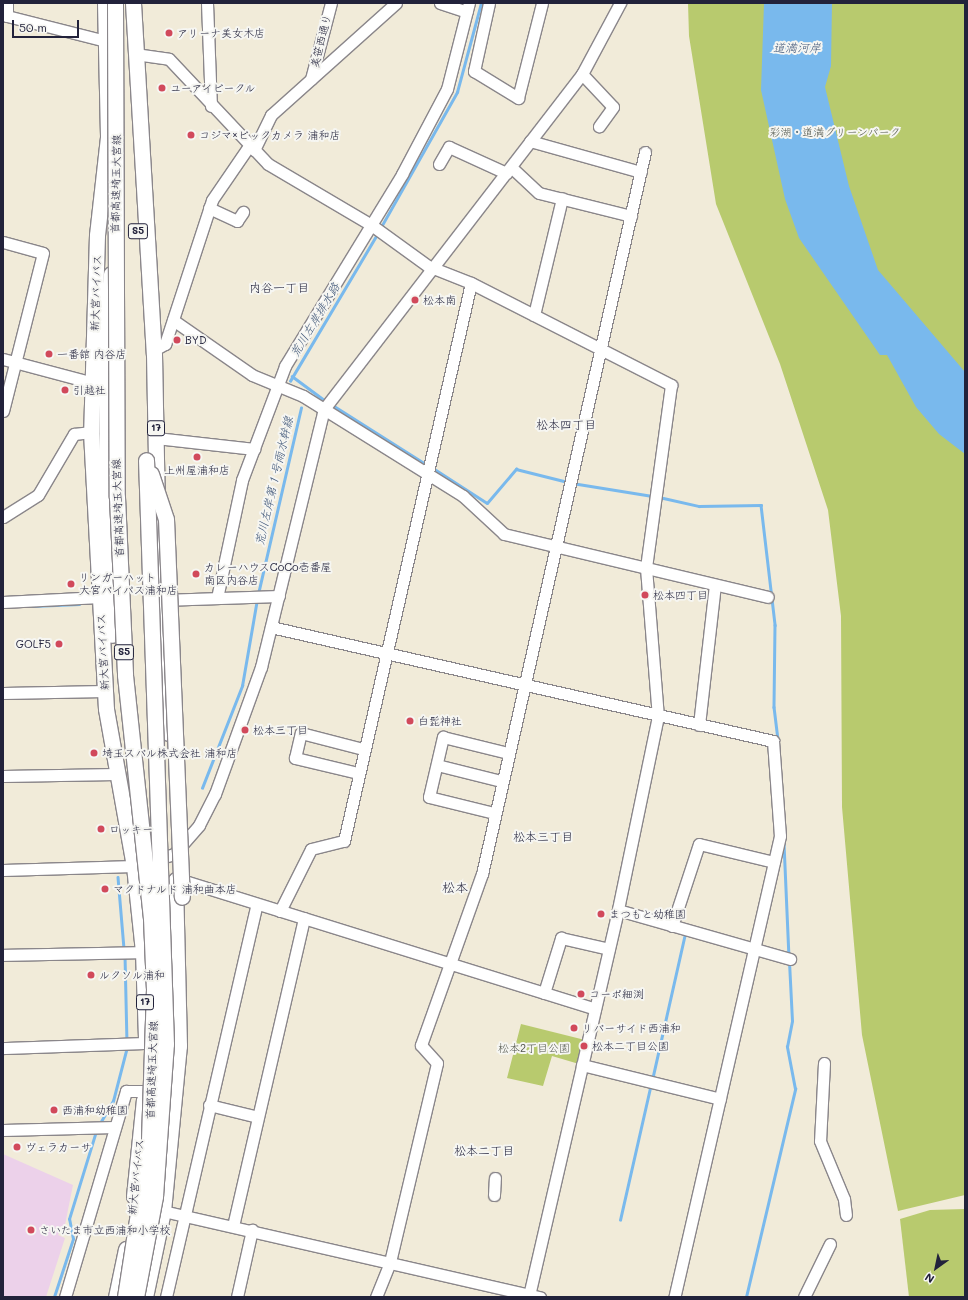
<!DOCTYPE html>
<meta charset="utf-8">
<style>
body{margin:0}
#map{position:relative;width:968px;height:1300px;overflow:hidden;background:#f1ebd9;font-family:Mali,"Klee One",sans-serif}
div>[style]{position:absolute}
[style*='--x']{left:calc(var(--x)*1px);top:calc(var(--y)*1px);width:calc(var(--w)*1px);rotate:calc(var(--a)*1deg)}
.built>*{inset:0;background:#ecd1ea}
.green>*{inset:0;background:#b8ca6e}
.water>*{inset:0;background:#79b9ed}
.stream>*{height:2.5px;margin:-1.25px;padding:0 1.25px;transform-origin:1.25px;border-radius:1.25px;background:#79b9ed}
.roads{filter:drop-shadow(1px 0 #8a868a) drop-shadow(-1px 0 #8a868a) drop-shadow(0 1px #8a868a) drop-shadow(0 -1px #8a868a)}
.minor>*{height:11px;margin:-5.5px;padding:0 5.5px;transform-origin:5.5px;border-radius:5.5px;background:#fff}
.highway>*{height:15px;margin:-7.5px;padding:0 7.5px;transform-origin:7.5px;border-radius:7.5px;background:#fff}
.bridges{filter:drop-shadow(1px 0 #8a868a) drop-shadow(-1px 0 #8a868a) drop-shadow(0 1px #8a868a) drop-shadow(0 -1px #8a868a)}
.highway-bridge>*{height:15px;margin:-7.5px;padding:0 7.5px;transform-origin:7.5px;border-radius:7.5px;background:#fff}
.dots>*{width:11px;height:11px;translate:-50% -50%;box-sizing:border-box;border:2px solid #f6f6f2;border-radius:50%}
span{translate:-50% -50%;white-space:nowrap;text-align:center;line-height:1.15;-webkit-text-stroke:4px #f6f6f2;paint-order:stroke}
.shield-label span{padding:1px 3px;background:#f6f6f2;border:1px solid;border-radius:3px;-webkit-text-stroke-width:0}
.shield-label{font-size:10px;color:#22223b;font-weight:700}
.poi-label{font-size:11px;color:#22223b}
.left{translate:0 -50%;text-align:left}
.right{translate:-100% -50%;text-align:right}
.street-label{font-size:11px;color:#22223b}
.park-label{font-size:11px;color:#4f544a}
.water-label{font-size:12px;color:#405779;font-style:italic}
.neighbourhood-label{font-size:12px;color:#22223b}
.quarter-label{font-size:13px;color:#22223b}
.frame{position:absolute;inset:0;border:4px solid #22223b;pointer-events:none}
.north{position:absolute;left:916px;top:1248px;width:40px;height:40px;-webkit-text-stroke:3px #f6f6f2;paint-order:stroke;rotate:213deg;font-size:11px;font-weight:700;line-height:16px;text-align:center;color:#22223b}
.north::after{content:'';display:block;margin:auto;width:14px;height:18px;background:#22223b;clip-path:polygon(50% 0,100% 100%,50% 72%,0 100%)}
.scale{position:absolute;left:12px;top:20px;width:67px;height:18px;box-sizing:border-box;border:2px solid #22223b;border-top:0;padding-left:5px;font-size:12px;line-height:14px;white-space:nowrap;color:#22223b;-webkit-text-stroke:3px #f6f6f2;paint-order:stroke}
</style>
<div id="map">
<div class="built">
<i style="clip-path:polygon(3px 1154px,73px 1185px,65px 1225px,58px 1235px,65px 1238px,46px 1297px,3px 1297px)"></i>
</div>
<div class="green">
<i style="clip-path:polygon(688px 3px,965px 3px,965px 1195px,898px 1211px,862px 1035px,842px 807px,841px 616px,828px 510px,780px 364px,716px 204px,689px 36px)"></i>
<i style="clip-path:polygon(521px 1024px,585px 1040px,579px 1064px,552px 1056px,543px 1086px,507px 1078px)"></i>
<i style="clip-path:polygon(965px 1209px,965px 1297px,909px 1297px,900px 1219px,930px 1210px)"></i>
</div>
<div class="water">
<i style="clip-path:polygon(764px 3px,832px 3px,831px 66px,825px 87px,849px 186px,878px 270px,965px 372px,965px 454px,939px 434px,916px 407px,887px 355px,880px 355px,799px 238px,785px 199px,761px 90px)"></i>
</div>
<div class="stream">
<i style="--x:381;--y:227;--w:155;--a:-60.6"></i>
<i style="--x:457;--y:92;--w:92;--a:-74.9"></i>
<i style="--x:292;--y:376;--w:44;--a:36.6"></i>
<i style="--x:290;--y:381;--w:172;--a:-59.3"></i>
<i style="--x:331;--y:404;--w:114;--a:32.4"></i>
<i style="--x:433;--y:468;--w:64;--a:32.9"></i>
<i style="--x:487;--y:503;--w:45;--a:-49.5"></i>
<i style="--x:516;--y:469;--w:54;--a:14"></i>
<i style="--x:572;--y:483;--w:81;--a:9.2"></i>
<i style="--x:659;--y:497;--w:41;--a:12.7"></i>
<i style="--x:699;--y:506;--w:62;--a:-0.9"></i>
<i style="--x:761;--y:505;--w:121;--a:83.3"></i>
<i style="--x:775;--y:625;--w:82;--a:90.7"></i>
<i style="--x:774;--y:707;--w:33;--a:83"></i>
<i style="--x:258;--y:594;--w:191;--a:-77"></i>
<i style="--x:33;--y:606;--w:46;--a:-2.5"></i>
<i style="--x:202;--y:788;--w:110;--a:-68.6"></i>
<i style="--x:242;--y:686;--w:88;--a:-80.2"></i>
<i style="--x:784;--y:843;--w:113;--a:87.5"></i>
<i style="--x:118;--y:877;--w:71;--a:85.2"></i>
<i style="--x:125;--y:955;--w:85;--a:88.7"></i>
<i style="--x:652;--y:1080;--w:150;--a:-77.3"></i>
<i style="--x:99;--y:1125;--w:28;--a:-60"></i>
<i style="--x:113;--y:1101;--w:56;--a:-75.5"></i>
<i style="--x:620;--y:1220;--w:139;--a:-77.2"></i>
<i style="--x:54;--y:1297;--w:61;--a:-71.9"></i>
<i style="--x:73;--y:1239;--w:20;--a:-101"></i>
<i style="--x:69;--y:1219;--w:92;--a:-72.9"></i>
<i style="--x:746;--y:1297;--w:214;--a:-76.7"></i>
<i style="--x:795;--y:1089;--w:43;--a:-100.8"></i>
<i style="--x:787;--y:1047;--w:26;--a:-79"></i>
<i style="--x:792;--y:1021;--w:60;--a:-92.9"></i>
</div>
<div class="roads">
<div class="minor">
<i style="--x:7;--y:3;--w:13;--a:90"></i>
<i style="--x:207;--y:3;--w:103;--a:87.8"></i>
<i style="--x:440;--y:3;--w:28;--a:18"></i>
<i style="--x:489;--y:3;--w:70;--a:102.4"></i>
<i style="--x:474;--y:71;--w:52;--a:31.5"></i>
<i style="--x:3;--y:15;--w:106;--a:14.2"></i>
<i style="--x:135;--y:54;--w:34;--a:8"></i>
<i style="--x:169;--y:59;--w:144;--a:46.7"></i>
<i style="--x:268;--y:164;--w:118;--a:30.5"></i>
<i style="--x:370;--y:224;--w:72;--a:35.9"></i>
<i style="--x:428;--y:266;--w:46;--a:21.6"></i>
<i style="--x:471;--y:283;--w:225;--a:27"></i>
<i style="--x:671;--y:385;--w:185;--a:97.8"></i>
<i style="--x:646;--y:568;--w:148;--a:85.4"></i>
<i style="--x:658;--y:716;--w:198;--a:101.7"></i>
<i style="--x:618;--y:910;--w:397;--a:103"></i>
<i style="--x:582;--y:74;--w:45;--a:46.8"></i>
<i style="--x:613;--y:107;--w:24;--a:126"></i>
<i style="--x:311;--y:79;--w:79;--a:-75.3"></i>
<i style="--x:518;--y:98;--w:98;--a:-75.8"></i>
<i style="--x:530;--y:141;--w:115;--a:15.6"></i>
<i style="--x:254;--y:150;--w:39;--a:-64"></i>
<i style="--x:271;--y:115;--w:168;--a:-41.9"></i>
<i style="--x:439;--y:164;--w:20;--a:-60"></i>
<i style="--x:449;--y:147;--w:63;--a:24.5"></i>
<i style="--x:511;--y:167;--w:38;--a:43"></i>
<i style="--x:539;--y:193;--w:95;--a:14"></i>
<i style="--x:209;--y:208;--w:31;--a:25"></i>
<i style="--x:237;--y:221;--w:11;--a:-56"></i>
<i style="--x:3;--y:242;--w:41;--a:15.4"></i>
<i style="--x:43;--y:253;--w:163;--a:104.2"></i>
<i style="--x:534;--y:315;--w:120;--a:-76.5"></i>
<i style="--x:173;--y:320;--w:96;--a:34.8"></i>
<i style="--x:252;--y:375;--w:55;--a:22.4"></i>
<i style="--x:303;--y:396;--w:189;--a:32"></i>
<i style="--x:463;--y:496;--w:56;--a:42.8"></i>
<i style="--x:504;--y:534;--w:271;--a:13.4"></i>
<i style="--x:154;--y:350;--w:13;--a:-29"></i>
<i style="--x:165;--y:344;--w:151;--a:-71.9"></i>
<i style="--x:212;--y:200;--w:65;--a:-55.6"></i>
<i style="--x:3;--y:359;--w:93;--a:14.9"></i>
<i style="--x:156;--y:438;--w:99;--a:6.4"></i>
<i style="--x:3;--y:517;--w:41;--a:-32.2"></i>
<i style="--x:38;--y:495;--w:71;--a:-59.5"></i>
<i style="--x:74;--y:434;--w:17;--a:-7"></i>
<i style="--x:217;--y:598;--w:121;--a:-78"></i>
<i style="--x:242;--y:480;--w:122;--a:-69.3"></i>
<i style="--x:285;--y:366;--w:225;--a:-58.6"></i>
<i style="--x:402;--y:174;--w:96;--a:-62.1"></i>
<i style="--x:447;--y:89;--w:89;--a:-75.7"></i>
<i style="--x:162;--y:600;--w:117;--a:-2"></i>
<i style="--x:3;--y:602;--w:97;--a:-3"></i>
<i style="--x:271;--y:627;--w:515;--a:12.79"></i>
<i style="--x:773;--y:741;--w:95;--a:85.8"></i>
<i style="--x:780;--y:836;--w:473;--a:102.9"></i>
<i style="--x:3;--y:693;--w:102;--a:-1.1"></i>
<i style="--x:699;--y:725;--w:141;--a:-83.5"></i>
<i style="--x:437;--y:765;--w:66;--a:14"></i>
<i style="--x:358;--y:773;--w:65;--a:-166.6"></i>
<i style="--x:295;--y:758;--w:26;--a:-77"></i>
<i style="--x:301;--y:733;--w:64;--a:14.5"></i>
<i style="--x:3;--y:776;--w:113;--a:-1"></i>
<i style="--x:494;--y:813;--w:67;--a:-166.2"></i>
<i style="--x:429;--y:797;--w:62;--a:-76.9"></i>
<i style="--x:443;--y:737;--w:67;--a:13.8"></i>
<i style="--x:3;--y:870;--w:131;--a:-1.7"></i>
<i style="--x:134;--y:866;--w:42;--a:-16.7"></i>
<i style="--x:174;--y:854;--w:38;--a:-49"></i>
<i style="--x:199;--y:825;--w:35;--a:-63"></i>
<i style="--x:215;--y:794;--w:135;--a:-70.1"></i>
<i style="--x:261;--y:667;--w:266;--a:-76.3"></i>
<i style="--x:324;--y:409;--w:423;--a:-52.4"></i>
<i style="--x:582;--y:74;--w:81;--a:-61.8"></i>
<i style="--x:175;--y:878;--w:440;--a:17.3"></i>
<i style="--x:618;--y:910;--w:179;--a:15.9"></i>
<i style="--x:280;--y:911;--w:69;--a:-63.4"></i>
<i style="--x:311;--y:849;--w:34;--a:-14"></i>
<i style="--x:344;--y:841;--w:572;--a:-77.18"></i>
<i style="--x:672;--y:926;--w:86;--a:-71.8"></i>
<i style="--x:699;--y:844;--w:77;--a:13.5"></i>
<i style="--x:3;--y:955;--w:140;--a:-1.2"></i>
<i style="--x:544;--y:993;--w:58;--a:-72.8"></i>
<i style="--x:561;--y:938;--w:49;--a:12.9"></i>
<i style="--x:3;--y:1048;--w:143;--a:-2"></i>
<i style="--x:824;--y:1063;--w:78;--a:92.9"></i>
<i style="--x:820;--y:1141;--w:63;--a:67.5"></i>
<i style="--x:844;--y:1199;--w:16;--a:83"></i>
<i style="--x:582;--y:1065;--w:142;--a:13.8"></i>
<i style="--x:209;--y:1105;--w:50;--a:13.8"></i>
<i style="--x:3;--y:1130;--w:112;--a:-1.5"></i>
<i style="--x:494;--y:1195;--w:17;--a:-87"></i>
<i style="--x:163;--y:1211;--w:387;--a:12.9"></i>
<i style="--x:233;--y:1226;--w:316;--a:-77"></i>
<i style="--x:65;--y:1297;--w:215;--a:-73.5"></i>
<i style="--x:126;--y:1091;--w:19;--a:0"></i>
<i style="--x:166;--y:1297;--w:403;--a:-77"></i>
<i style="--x:237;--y:1297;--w:69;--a:-77.4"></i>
<i style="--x:376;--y:1297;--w:38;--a:-68"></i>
<i style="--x:390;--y:1262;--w:204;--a:-76.7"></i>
<i style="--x:437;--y:1063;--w:24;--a:-132"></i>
<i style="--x:421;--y:1045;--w:182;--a:-70.4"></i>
<i style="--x:482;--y:874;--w:740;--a:-77.28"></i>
<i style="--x:804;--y:1297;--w:59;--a:-63.9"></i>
</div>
<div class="highway">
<i style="--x:105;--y:3;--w:134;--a:88.7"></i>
<i style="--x:108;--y:137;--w:99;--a:96.4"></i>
<i style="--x:97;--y:235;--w:197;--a:91.7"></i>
<i style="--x:91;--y:432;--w:277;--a:86.9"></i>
<i style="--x:106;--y:709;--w:159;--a:79.9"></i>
<i style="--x:134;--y:866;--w:86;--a:84"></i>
<i style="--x:143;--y:952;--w:86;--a:88"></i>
<i style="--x:133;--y:3;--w:352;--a:86.6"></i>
<i style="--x:154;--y:354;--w:154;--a:88.9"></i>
<i style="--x:157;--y:508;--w:225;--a:87.2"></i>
<i style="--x:111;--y:274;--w:39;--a:96"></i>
<i style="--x:107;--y:313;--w:185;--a:90.3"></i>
<i style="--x:106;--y:498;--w:137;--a:87.5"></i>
<i style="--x:134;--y:1196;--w:97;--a:-84.1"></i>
<i style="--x:116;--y:1297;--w:49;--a:-78.2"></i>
<i style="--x:145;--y:1297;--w:88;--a:-78.2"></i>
<i style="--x:163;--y:1211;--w:166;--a:-84.5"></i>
<i style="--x:179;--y:1046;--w:165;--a:-91.4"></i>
</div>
</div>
<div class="bridges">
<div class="highway-bridge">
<i style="--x:115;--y:3;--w:494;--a:89.8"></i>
<i style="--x:117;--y:497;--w:178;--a:87.4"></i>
<i style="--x:125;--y:675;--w:244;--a:83.9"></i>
<i style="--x:151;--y:918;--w:71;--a:87.6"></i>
<i style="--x:154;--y:989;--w:153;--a:91.9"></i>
<i style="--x:149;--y:1142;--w:157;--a:98.8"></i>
<i style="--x:151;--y:474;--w:47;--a:71.6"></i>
<i style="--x:166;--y:519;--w:378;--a:87.6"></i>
<i style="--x:136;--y:1297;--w:103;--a:-79.3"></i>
<i style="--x:155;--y:1196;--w:152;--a:-85.9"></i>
<i style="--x:166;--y:1044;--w:584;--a:-91.96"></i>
</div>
</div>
<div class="dots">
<i style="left:169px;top:33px;background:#d1495b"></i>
<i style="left:162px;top:88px;background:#d1495b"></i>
<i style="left:191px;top:135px;background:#d1495b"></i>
<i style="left:415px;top:300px;background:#d1495b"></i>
<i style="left:177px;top:340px;background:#d1495b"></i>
<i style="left:49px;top:354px;background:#d1495b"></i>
<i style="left:65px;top:390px;background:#d1495b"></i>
<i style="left:197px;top:457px;background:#d1495b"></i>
<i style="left:196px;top:574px;background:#d1495b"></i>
<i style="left:71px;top:584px;background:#d1495b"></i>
<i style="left:645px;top:595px;background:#d1495b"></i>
<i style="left:59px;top:644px;background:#d1495b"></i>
<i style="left:410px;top:721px;background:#d1495b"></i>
<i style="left:245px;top:730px;background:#d1495b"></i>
<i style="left:94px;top:753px;background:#d1495b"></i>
<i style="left:101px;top:829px;background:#d1495b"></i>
<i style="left:105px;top:889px;background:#d1495b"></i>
<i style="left:601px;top:914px;background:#d1495b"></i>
<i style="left:91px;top:975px;background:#d1495b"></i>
<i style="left:581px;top:994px;background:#d1495b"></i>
<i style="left:574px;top:1028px;background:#d1495b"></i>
<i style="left:584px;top:1046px;background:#d1495b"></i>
<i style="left:54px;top:1110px;background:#d1495b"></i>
<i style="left:17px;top:1147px;background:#d1495b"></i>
<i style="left:31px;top:1230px;background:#d1495b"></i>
</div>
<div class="shield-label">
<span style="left:138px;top:231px">S5</span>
<span style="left:156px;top:428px">17</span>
<span style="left:124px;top:652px">S5</span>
<span style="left:145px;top:1002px">17</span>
</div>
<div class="poi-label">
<span class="left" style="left:177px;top:33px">アリーナ美女木店</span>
<span class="left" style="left:170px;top:88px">ユーアイビークル</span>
<span class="left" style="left:199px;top:135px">コジマ×ビックカメラ 浦和店</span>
<span class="left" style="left:423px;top:300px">松本南</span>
<span class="left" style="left:185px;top:340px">BYD</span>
<span class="left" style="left:57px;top:354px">一番舘 内谷店</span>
<span class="left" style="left:73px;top:390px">引越社</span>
<span style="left:197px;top:470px">上州屋浦和店</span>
<span class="left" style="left:204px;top:574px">カレーハウスCoCo壱番屋<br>南区内谷店</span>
<span class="left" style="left:79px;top:584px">リンガーハット<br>大宮バイパス浦和店</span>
<span class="left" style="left:653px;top:595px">松本四丁目</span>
<span class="right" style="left:51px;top:644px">GOLF5</span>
<span class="left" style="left:418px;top:721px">白髭神社</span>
<span class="left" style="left:253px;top:730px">松本三丁目</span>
<span class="left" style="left:102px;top:753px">埼玉スバル株式会社 浦和店</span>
<span class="left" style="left:109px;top:829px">ロッキー</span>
<span class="left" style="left:113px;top:889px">マクドナルド 浦和曲本店</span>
<span class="left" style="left:609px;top:914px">まつもと幼稚園</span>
<span class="left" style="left:99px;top:975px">ルクソル浦和</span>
<span class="left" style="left:589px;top:994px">コーポ細渕</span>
<span class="left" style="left:582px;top:1028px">リバーサイド西浦和</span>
<span class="left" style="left:592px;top:1046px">松本二丁目公園</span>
<span class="left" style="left:62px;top:1110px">西浦和幼稚園</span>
<span class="left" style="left:25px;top:1147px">ヴェラカーサ</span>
<span class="left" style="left:39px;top:1230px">さいたま市立西浦和小学校</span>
</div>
<div class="street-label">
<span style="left:321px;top:41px;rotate:-76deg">美笹西通り</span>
<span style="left:116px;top:184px;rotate:-89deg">首都高速埼玉大宮線</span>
<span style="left:96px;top:293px;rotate:-88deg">新大宮バイパス</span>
<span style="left:118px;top:508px;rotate:-92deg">首都高速埼玉大宮線</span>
<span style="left:103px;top:652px;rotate:-93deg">新大宮バイパス</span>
<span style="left:152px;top:1070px;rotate:-88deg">首都高速埼玉大宮線</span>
<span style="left:136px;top:1177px;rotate:-84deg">新大宮バイパス</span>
</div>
<div class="park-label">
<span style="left:835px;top:132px">彩湖・道満グリーンパーク</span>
<span style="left:534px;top:1048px">松本2丁目公園</span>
</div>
<div class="water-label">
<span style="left:797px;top:48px">道満河岸</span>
<span style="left:315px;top:320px;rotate:-59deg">荒川左岸排水路</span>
<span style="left:274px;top:481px;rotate:-77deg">荒川左岸第１号雨水幹線</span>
</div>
<div class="neighbourhood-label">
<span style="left:279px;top:288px">内谷一丁目</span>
<span style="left:566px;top:425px">松本四丁目</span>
<span style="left:543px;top:837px">松本三丁目</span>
<span style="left:484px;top:1151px">松本二丁目</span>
</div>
<div class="quarter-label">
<span style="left:455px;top:887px">松本</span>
</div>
<div class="frame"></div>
<div class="north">N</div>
<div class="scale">50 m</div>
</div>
